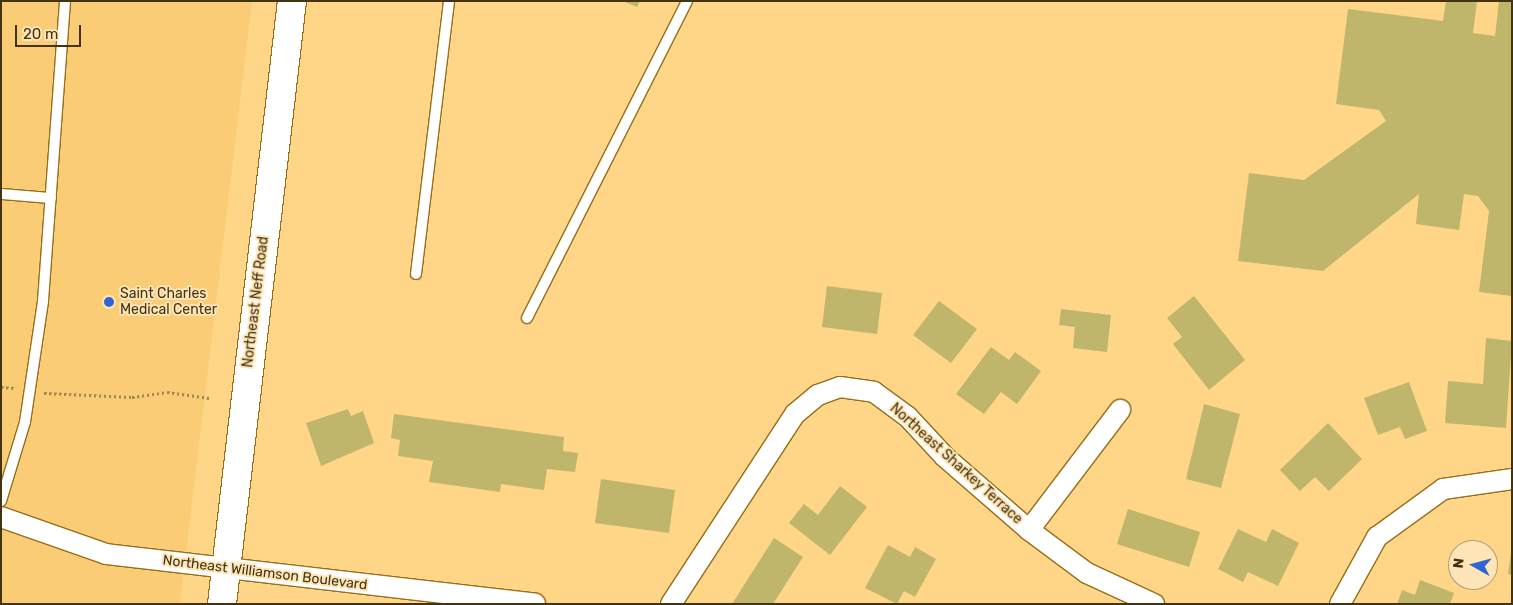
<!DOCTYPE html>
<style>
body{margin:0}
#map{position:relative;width:1513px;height:605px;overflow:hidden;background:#ffd587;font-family:Rubik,sans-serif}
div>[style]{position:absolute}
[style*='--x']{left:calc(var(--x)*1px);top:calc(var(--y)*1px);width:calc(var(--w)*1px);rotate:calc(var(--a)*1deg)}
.built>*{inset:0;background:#facc76}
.building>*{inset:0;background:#bfb66c}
.path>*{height:3px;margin-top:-1.5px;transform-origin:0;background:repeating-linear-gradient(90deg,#a5874e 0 2.5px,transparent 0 5px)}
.roads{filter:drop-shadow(1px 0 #956f1a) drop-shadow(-1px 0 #956f1a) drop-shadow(0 1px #956f1a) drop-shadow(0 -1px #956f1a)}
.lane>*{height:10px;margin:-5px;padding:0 5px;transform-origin:5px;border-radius:5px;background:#fff}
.street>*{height:20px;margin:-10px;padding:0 10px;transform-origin:10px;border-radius:10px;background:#fff}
.secondary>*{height:28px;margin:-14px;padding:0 14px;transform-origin:14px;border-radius:14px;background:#fff}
.dots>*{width:14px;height:14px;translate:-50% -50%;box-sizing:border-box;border:2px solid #fee5b8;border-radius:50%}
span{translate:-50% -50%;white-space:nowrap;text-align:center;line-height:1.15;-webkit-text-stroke:4px #fee5b8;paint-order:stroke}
.poi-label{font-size:14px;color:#433311}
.left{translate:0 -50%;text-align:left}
.street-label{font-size:14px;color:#433311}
.frame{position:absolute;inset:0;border:2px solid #433311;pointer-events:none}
.north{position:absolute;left:1448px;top:540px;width:50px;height:50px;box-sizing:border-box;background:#fee5b8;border:1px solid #b39e75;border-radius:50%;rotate:277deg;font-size:14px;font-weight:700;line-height:20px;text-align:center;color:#433311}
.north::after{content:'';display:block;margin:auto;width:18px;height:22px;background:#2f64d2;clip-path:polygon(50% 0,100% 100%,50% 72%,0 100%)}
.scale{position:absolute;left:15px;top:25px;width:66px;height:22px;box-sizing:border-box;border:2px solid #433311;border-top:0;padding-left:6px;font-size:15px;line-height:18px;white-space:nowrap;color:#433311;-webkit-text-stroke:4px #fee5b8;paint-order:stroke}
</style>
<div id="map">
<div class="built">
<i style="clip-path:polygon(1px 1px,252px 1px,180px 604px,1px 604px)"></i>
</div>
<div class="building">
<i style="clip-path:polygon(623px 1px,640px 1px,637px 7px)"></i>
<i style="clip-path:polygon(1446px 1px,1477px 1px,1473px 33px,1495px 36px,1499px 1px,1512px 1px,1512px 296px,1479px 292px,1489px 211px,1478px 196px,1464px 194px,1459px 230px,1416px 224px,1419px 194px,1323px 271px,1238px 261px,1249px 173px,1304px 180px,1386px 121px,1379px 110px,1336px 104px,1348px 9px,1443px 21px)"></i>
<i style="clip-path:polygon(827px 286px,882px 293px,877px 334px,822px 327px)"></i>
<i style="clip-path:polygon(1194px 296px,1245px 360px,1209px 390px,1173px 344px,1182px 337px,1167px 318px)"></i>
<i style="clip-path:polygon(939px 301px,977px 329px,951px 363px,913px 335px)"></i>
<i style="clip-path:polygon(1061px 309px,1111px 315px,1107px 352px,1073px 348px,1075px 327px,1059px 325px)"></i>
<i style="clip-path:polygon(1486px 338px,1512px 341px,1506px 428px,1445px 423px,1448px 381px,1483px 384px)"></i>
<i style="clip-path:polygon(991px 347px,1009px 360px,1015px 352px,1041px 371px,1017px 404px,1001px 392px,984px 414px,956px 394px)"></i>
<i style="clip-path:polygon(1409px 382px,1427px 431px,1405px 439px,1400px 427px,1378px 435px,1364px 398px)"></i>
<i style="clip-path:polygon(1204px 404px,1240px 414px,1221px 488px,1186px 479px)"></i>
<i style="clip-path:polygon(348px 409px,351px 416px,363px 411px,374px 443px,321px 466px,306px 423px)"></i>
<i style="clip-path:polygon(394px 414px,564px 437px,563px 451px,578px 453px,575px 472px,547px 469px,544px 490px,501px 484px,500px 492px,429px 482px,433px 461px,398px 456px,400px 440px,391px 438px)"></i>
<i style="clip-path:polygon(1328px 423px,1362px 459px,1329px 491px,1315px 477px,1300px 491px,1280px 470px)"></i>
<i style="clip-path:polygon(601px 479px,675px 490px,669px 533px,595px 523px)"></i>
<i style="clip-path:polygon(840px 486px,867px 507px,830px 555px,789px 523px,804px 504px,818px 515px)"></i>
<i style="clip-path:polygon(1128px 509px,1200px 532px,1189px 567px,1117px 544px)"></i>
<i style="clip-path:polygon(1238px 529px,1266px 542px,1272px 529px,1299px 543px,1278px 586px,1248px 572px,1243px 582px,1218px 569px)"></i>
<i style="clip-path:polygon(774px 538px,803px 557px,773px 604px,732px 604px)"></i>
<i style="clip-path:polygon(888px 545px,910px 557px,915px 547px,936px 559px,915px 597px,904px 591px,897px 604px,865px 588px)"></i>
<i style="clip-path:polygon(1511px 553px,1512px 553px,1512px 575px,1508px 574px)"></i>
<i style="clip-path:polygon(1420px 580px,1454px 593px,1450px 604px,1397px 604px,1402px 590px,1415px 595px)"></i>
</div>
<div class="path">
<i style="--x:1;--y:387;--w:13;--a:4"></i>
<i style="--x:44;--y:393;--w:88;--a:2.6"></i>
<i style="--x:132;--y:397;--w:35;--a:-8"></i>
<i style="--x:167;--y:392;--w:43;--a:7.9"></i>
</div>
<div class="roads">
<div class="lane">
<i style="--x:1;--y:194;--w:50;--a:4.6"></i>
<i style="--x:416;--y:274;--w:275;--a:-83.1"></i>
<i style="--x:527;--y:318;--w:355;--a:-63.2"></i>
<i style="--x:1;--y:501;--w:83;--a:-73.1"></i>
<i style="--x:25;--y:422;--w:122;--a:-81.5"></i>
<i style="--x:43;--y:301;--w:301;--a:-85.8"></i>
</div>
<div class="street">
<i style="--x:1;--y:517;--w:111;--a:19.4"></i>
<i style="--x:106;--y:554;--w:432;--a:6.6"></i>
<i style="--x:1029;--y:530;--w:151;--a:-52.8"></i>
<i style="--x:671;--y:604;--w:227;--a:-56.9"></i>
<i style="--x:795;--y:414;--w:30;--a:-40"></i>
<i style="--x:818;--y:395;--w:23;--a:-20"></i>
<i style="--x:840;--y:387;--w:34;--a:8"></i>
<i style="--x:874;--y:392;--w:42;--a:36.3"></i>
<i style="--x:908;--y:417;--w:54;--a:47.2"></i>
<i style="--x:945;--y:457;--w:111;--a:41"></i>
<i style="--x:1029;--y:530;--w:72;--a:36.6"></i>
<i style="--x:1087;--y:573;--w:74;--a:24.8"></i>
<i style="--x:1340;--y:604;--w:77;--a:-61.1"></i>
<i style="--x:1377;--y:537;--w:82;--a:-36"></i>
<i style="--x:1443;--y:489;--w:70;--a:-8.2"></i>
</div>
<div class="secondary">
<i style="--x:222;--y:604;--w:607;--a:-83.38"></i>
</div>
</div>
<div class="dots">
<i style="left:109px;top:302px;background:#2f64d2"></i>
</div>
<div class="poi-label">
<span class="left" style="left:120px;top:302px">Saint Charles<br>Medical Center</span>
</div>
<div class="street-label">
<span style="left:256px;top:302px;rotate:-83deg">Northeast Neff Road</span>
<span style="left:956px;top:464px;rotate:42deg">Northeast Sharkey Terrace</span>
<span style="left:265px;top:573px;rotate:7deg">Northeast Williamson Boulevard</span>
</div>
<div class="frame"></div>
<div class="north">N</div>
<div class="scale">20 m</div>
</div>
